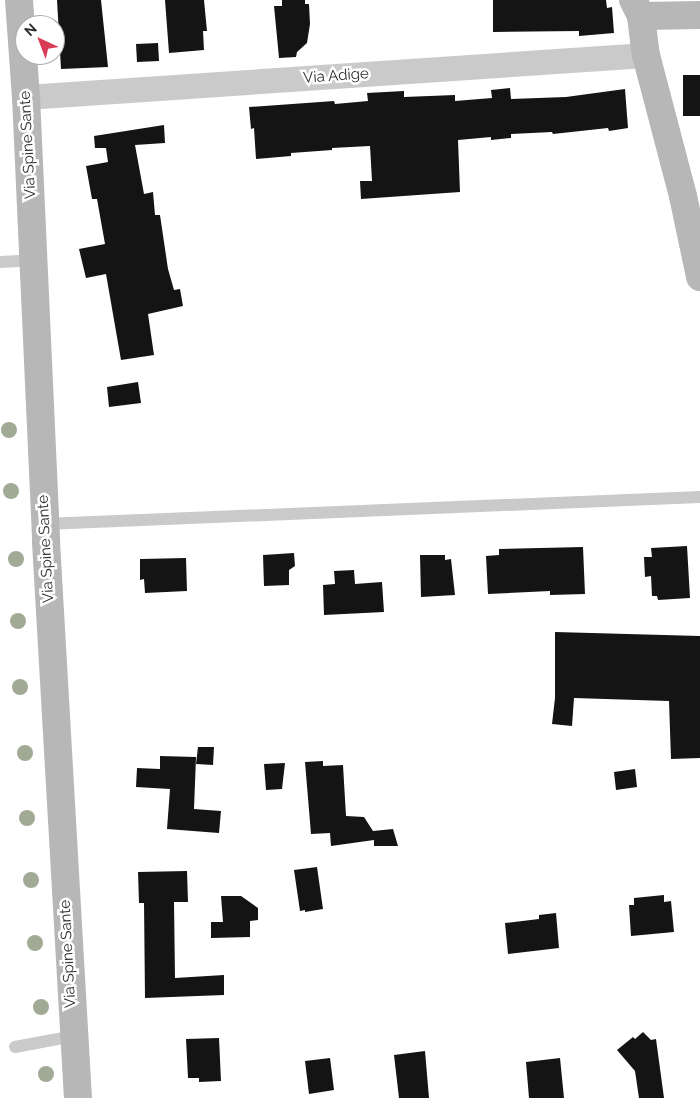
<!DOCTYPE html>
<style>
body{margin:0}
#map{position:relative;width:700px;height:1098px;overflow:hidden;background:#fff;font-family:Raleway,sans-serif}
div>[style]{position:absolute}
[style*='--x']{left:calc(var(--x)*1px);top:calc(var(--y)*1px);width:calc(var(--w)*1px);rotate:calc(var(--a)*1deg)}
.building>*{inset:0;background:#141414}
.lane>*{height:12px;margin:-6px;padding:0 6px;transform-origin:6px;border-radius:6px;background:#cacaca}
.street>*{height:25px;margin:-12.5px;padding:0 12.5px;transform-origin:12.5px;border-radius:12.5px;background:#cacaca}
.secondary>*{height:28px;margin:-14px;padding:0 14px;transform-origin:14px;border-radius:14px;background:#b7b7b7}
.trees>*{width:16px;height:16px;margin:-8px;border-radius:50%;background:#a1aa95}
span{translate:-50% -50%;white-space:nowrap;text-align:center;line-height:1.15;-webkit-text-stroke:5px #fff;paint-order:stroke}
.street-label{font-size:15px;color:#2d2d2d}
.north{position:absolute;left:15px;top:15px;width:50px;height:50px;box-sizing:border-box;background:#fff;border:1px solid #ababab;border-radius:50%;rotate:317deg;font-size:14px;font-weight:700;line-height:20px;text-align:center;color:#2d2d2d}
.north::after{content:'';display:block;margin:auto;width:18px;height:22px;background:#d83c54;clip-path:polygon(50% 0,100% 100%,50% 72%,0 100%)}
</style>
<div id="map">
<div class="building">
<i style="clip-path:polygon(57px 0,101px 0,108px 67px,61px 69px)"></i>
<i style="clip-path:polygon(165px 0,204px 0,207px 31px,203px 31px,204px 50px,169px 53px)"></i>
<i style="clip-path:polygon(282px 0,305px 0,305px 4px,309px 4px,310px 24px,307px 43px,297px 52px,296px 57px,279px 58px,274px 6px,282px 6px)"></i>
<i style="clip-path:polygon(493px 0,606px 0,607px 8px,612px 7px,614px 33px,579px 36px,579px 31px,493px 32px)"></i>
<i style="clip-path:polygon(158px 43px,159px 61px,137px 62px,136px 44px)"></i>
<i style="clip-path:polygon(683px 75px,700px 75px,700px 116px,683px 116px)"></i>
<i style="clip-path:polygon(510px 88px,511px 99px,566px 97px,625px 89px,628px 128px,609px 131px,608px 128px,553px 134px,552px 132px,511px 134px,511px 138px,491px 140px,491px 137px,458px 140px,460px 192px,361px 199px,360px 181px,372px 181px,370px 146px,332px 148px,332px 150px,291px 153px,291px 156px,256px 159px,254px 128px,251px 129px,249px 107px,334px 101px,335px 104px,368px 101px,367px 93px,404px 91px,404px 97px,455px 95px,455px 101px,492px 98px,491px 90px)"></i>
<i style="clip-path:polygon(164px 125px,165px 143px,135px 145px,144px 194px,153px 192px,155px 215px,160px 215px,168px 269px,174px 290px,180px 289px,183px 306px,148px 314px,154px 355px,121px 360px,106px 274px,86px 278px,79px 249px,105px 244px,97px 199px,92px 199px,86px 166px,108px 162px,106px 148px,95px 148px,94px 136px)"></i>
<i style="clip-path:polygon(138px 382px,141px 403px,109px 407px,107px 387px)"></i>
<i style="clip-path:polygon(687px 546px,690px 598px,658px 600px,657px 596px,652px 596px,651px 576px,645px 577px,644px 557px,652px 557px,651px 548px)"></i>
<i style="clip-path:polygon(583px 547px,585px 594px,550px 595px,550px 591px,488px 594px,486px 556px,499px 555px,499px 549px)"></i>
<i style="clip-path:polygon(294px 553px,295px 566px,289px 570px,289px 585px,264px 586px,263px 555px)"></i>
<i style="clip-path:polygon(420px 555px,445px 555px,445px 560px,451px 559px,455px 595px,421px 597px)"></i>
<i style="clip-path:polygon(186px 558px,187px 591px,145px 593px,144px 579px,140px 580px,140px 559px)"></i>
<i style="clip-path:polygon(354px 570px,355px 584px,382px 582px,384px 612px,324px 615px,323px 585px,335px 584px,334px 571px)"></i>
<i style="clip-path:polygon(555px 632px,700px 636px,700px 758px,671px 759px,669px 701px,574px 698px,572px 726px,552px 724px,555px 698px)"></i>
<i style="clip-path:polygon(198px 747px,214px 747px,213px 765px,196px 764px)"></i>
<i style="clip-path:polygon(160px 756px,196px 757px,194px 809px,221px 811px,219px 833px,167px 829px,170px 789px,136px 787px,137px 768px,160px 769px)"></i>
<i style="clip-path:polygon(323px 761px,323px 766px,343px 765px,346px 816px,364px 817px,373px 831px,393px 829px,398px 846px,374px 846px,374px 840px,331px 846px,330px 833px,311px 834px,305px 762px)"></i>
<i style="clip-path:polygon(285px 763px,282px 789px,266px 790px,264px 764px)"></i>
<i style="clip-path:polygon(635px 769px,637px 787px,616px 790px,614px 772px)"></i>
<i style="clip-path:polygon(317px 867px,323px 909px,305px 912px,305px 910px,300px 911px,294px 870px)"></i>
<i style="clip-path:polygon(187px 871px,188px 902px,174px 902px,175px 978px,224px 975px,224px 995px,145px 998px,144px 903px,139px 903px,138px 872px)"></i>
<i style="clip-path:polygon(664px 895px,664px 902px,671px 901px,674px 932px,631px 936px,629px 905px,634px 905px,634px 898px)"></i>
<i style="clip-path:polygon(221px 896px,241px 896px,258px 908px,258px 920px,250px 921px,250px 937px,211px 938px,211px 922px,223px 922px)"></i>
<i style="clip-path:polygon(556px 913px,559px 948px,508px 954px,505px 923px,539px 919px,539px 915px)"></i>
<i style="clip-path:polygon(643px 1032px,651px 1040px,656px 1039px,664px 1098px,639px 1098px,635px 1071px,617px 1050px,633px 1037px,635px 1039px)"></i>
<i style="clip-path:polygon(219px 1038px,221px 1081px,199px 1082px,199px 1078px,188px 1078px,186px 1039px)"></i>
<i style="clip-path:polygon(425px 1051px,429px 1098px,399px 1098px,394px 1055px)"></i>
<i style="clip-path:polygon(330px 1058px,334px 1090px,309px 1094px,305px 1061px)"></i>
<i style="clip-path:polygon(560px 1058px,564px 1098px,529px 1098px,526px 1062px)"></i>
</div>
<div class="lane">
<i style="--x:0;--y:262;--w:34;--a:-3"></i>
<i style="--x:45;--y:524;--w:656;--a:-2.36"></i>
<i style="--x:15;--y:1047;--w:59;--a:-10.7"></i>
</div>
<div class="street">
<i style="--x:26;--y:97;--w:621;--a:-3.88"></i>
</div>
<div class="secondary">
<i style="--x:19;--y:0;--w:97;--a:85.9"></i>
<i style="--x:26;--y:97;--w:445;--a:87.4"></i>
<i style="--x:46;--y:542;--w:557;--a:86.71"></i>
<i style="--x:633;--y:0;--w:18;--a:63"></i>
<i style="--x:641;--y:16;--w:39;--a:83"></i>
<i style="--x:646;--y:55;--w:146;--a:75.3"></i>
<i style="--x:683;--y:196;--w:83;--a:78.1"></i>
<i style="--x:641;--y:16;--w:59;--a:-1"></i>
</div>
<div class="trees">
<i style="left:9px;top:430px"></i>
<i style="left:11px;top:491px"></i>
<i style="left:16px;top:559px"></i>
<i style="left:18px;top:621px"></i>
<i style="left:20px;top:687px"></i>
<i style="left:25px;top:753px"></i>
<i style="left:27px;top:818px"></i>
<i style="left:31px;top:880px"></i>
<i style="left:35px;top:943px"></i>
<i style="left:41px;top:1007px"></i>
<i style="left:46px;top:1074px"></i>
</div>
<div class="street-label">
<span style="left:336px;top:76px;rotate:-4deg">Via Adige</span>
<span style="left:28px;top:145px;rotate:-93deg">Via Spine Sante</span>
<span style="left:46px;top:549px;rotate:-93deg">Via Spine Sante</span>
<span style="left:68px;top:954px;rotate:-93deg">Via Spine Sante</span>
</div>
<div class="north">N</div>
</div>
